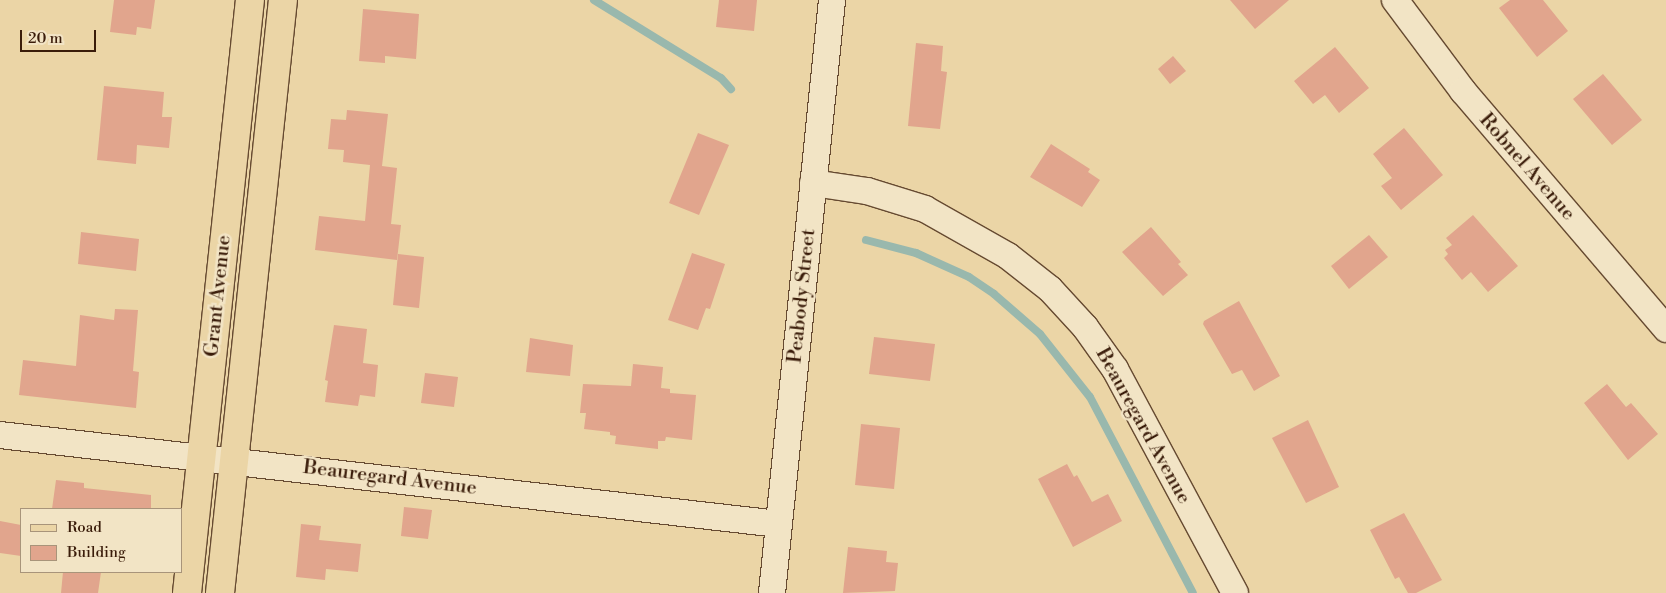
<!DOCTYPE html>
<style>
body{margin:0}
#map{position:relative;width:1666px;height:593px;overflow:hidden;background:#ebd5a6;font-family:"Libre Bodoni",serif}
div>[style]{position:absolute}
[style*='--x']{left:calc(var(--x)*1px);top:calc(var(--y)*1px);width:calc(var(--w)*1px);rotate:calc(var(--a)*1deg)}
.stream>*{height:8px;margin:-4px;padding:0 4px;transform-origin:4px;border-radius:4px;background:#99b8ad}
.building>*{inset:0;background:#e1a58d}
.roads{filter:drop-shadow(1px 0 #664a31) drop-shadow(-1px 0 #664a31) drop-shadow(0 1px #664a31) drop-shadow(0 -1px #664a31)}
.street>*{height:26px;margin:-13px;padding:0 13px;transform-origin:13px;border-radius:13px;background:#f2e4c5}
.primary>*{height:28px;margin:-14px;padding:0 14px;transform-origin:14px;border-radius:14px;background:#ebd5a6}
span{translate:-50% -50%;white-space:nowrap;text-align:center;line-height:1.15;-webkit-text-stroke:5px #f2e4c5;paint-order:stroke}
.street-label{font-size:20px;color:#3a1c0a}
.legend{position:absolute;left:20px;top:508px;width:162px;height:65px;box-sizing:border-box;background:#f2e4c5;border:1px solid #a8947a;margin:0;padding:6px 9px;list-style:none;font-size:15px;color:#3a1c0a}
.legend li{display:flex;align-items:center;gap:10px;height:25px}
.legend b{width:25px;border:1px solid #a8947a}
.scale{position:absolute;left:20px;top:30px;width:76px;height:22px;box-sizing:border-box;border:2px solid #3a1c0a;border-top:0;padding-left:6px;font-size:15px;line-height:18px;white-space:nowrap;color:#3a1c0a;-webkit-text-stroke:4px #f2e4c5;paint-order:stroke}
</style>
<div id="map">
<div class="stream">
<i style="--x:594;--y:0;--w:149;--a:31.6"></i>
<i style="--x:721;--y:78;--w:15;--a:48"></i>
<i style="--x:866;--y:240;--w:52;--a:14.6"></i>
<i style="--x:916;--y:253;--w:58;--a:24.4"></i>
<i style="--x:969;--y:277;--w:30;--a:34"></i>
<i style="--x:994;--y:294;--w:61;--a:41"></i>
<i style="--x:1040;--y:334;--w:80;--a:51.6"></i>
<i style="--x:1090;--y:397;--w:221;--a:62.3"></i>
</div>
<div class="building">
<i style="clip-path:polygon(114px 0,155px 0,151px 29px,137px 27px,136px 35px,110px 32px)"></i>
<i style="clip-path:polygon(719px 0,757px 0,754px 31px,716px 27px)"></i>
<i style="clip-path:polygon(1230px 0,1289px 0,1255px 29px)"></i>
<i style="clip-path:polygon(1510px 0,1543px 0,1568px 31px,1537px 57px,1499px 8px)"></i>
<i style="clip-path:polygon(363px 9px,419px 14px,416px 59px,385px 56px,385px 63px,359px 61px)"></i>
<i style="clip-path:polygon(916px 43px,943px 46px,941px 71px,947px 72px,940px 129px,908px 126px)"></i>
<i style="clip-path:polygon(1335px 47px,1369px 88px,1339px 113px,1325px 95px,1313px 104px,1294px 81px)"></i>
<i style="clip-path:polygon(1173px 56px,1186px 71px,1170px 84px,1158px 69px)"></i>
<i style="clip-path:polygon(1603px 74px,1642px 120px,1612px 145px,1573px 99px)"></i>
<i style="clip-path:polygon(104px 86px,164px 92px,162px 117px,172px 117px,169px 148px,137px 145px,136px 164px,97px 160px)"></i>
<i style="clip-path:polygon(347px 110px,388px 114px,382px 166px,397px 168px,391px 224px,401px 225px,397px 260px,315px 250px,319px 216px,365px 221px,370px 165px,343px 162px,344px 150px,328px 149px,331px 119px,346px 120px)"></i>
<i style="clip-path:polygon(1404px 128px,1443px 175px,1401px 210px,1381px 186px,1392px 178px,1373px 154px)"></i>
<i style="clip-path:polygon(698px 133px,729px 145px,699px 215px,669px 203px)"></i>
<i style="clip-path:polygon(1051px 144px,1090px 169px,1088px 172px,1100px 180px,1082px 207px,1030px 177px)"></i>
<i style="clip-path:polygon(1473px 215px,1518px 266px,1488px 292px,1471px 272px,1462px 280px,1444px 258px,1448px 254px,1445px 250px,1452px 245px,1446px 238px)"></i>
<i style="clip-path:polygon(1151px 227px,1181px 262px,1178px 264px,1188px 275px,1163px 296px,1122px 252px)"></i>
<i style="clip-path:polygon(81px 232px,139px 239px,136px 271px,78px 264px)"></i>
<i style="clip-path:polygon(1369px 235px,1388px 257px,1349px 289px,1331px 266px)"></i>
<i style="clip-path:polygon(692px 253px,725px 264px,710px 309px,706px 308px,698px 330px,668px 320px)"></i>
<i style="clip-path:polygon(398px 254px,424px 257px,419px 308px,393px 305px)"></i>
<i style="clip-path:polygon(1239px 301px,1280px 376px,1254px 391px,1242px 370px,1232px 374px,1203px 324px,1204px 321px)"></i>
<i style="clip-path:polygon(115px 309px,138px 310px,133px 371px,139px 372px,136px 408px,19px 395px,23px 360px,76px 366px,80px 315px,114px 320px)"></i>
<i style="clip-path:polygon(334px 325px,367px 329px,363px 363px,378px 365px,375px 397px,360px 395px,358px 406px,325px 402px,328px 381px,325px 380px)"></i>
<i style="clip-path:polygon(874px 337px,935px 344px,930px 381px,869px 374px)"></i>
<i style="clip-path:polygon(530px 338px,573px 345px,570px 376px,526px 372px)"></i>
<i style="clip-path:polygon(633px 364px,663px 367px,661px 388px,670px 389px,670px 393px,696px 395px,692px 440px,666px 437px,665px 441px,658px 441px,658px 449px,615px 444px,616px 436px,610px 435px,610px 432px,584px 429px,586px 413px,580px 413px,583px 384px,631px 386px)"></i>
<i style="clip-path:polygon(425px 373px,458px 377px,454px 407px,421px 403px)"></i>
<i style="clip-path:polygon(1607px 384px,1626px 407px,1631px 403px,1658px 434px,1628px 460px,1584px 403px)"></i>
<i style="clip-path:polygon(1308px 420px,1339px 487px,1306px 503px,1272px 438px)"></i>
<i style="clip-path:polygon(861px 424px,900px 428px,894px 489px,855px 485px)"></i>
<i style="clip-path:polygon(1067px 464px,1074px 477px,1077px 475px,1092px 502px,1108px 494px,1122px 521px,1073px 547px,1038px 479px)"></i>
<i style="clip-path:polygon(56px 480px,84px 483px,84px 488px,151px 495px,151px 509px,52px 509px)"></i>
<i style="clip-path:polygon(404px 507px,432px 510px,428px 539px,401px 536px)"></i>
<i style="clip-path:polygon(1404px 513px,1442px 580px,1416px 593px,1408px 593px,1399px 577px,1395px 579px,1370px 530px)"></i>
<i style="clip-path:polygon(0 521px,21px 525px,21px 556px,0 553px)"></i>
<i style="clip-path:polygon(301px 524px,321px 526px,319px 540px,361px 544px,358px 572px,326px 569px,325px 580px,296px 577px)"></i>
<i style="clip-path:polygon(848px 547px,887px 551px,886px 562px,898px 563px,895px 591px,843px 593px)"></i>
<i style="clip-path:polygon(63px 572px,101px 572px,98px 593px,61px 593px)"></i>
</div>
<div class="roads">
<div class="street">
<i style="--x:1395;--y:0;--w:114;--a:53.2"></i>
<i style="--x:1463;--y:91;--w:313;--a:49.5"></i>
<i style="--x:813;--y:183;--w:55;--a:8.4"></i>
<i style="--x:867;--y:191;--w:61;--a:17.2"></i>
<i style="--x:925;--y:209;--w:95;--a:29.5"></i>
<i style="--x:1008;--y:256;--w:53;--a:38.2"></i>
<i style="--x:1050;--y:289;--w:52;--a:47.4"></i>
<i style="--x:1085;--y:327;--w:52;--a:54.5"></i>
<i style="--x:1115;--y:369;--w:254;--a:61.8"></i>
<i style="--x:0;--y:435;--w:784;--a:6.52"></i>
<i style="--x:772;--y:593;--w:596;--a:-84.22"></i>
</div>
<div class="primary">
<i style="--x:187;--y:593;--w:596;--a:-83.94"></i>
<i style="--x:220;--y:593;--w:596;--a:-83.94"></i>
</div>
</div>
<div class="street-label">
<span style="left:1527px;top:167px;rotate:49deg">Robnel Avenue</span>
<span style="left:218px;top:296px;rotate:-84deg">Grant Avenue</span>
<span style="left:802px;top:296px;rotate:-84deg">Peabody Street</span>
<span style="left:1143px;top:426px;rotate:61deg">Beauregard Avenue</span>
<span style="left:390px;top:478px;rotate:7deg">Beauregard Avenue</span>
</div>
<ul class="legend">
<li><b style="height:6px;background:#ebd5a6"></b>Road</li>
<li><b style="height:14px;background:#e1a58d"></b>Building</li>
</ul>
<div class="scale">20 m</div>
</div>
